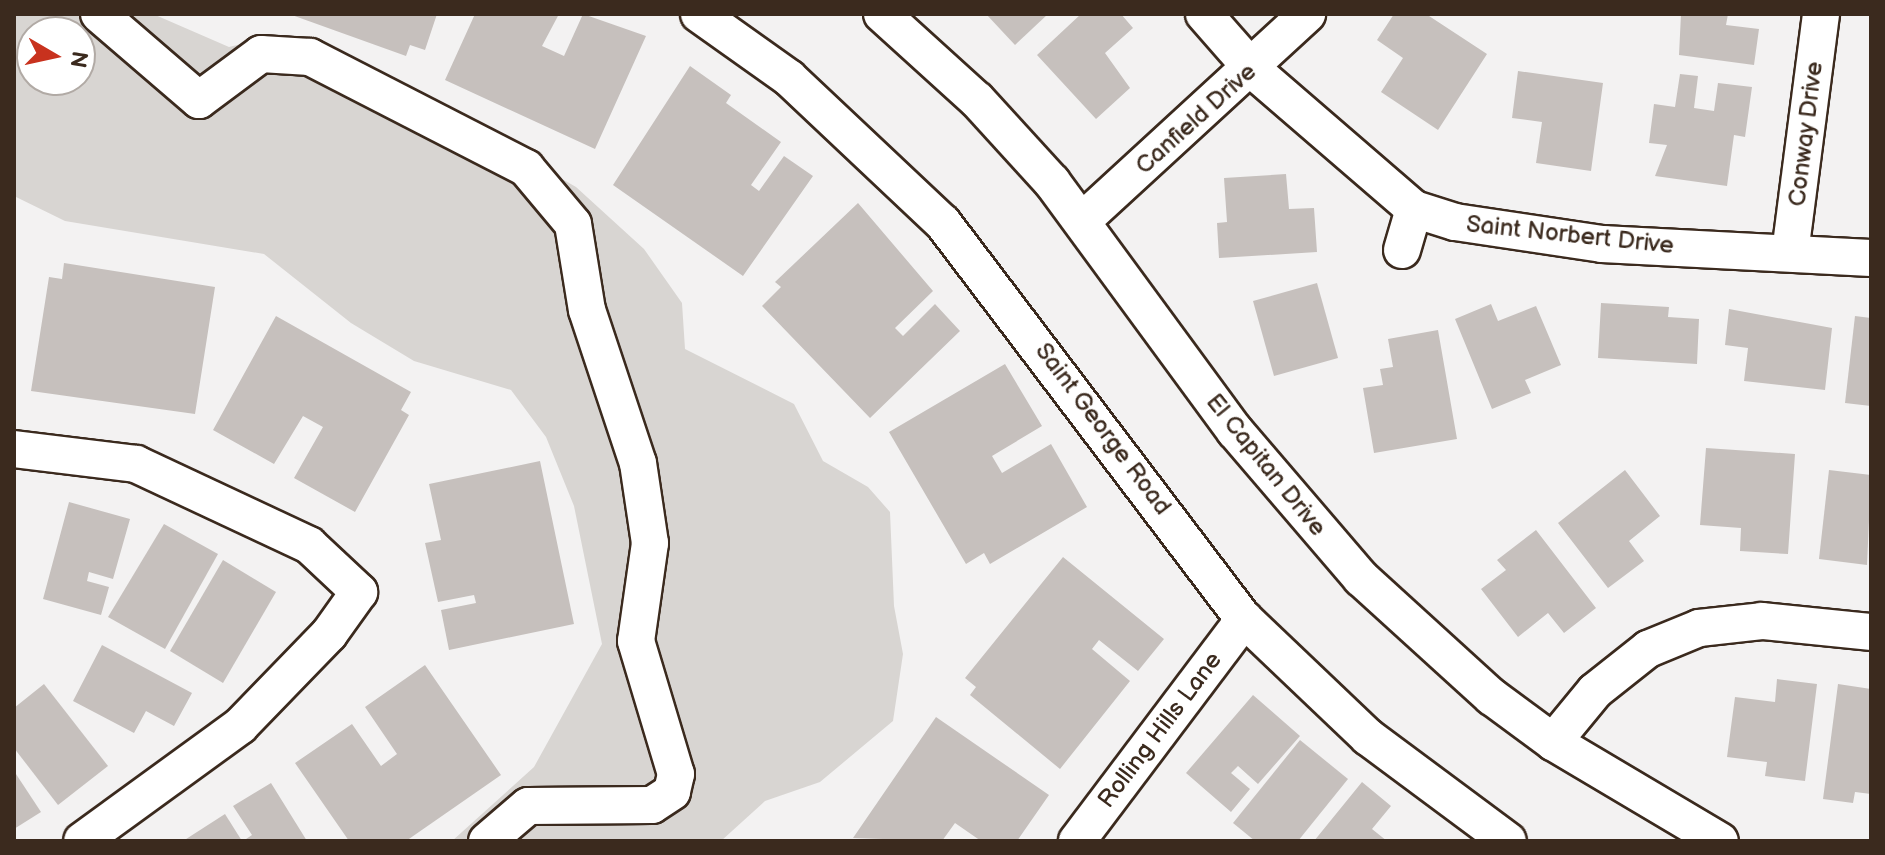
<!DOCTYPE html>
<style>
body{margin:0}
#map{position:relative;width:1885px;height:855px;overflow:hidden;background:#f3f2f2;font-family:"Balsamiq Sans",sans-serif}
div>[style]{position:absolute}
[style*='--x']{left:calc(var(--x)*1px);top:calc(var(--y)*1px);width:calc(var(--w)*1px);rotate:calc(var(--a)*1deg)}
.green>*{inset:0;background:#d8d5d2}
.building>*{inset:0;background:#c6c0bd}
.roads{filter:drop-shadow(2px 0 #3b2a1e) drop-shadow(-2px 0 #3b2a1e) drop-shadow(0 2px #3b2a1e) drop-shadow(0 -2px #3b2a1e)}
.minor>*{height:36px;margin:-18px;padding:0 18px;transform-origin:18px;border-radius:18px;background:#fff}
span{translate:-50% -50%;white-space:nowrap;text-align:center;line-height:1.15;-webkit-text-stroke:6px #fff;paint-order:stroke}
.street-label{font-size:24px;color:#3b2a1e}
.frame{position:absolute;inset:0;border:16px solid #3b2a1e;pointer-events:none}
.north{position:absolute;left:16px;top:16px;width:80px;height:80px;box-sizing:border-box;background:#fff;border:2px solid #b1aaa5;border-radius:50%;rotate:99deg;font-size:22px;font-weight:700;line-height:32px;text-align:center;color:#3b2a1e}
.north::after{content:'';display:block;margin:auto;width:28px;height:36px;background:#c8321e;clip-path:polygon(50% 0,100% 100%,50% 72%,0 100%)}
</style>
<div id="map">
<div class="green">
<i style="clip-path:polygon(evenodd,14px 14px,153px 14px,229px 47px,250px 42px,436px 106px,576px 187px,644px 249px,682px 303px,685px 349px,794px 404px,823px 461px,868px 487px,890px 512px,894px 606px,903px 654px,893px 721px,820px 782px,765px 801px,721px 841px,452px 841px,534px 767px,602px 644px,574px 506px,546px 437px,511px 390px,414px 361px,351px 323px,264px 254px,65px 221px,14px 196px,14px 14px,32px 32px,80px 32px,80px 80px,32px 80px,32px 32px)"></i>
</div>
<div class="building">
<i style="clip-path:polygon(289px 14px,437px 14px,425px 50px,410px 45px,406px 56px)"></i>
<i style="clip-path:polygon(475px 14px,559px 14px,542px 46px,564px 56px,583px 14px,646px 36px,595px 149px,445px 80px)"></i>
<i style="clip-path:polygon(986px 14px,1048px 14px,1015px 45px)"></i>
<i style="clip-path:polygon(1081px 14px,1121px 14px,1133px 28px,1105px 53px,1130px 88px,1096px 119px,1037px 55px)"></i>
<i style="clip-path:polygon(1394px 14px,1426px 14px,1487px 54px,1438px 130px,1381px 92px,1403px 58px,1377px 40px)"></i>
<i style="clip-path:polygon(1681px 14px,1728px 14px,1726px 25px,1759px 29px,1754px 65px,1679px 55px)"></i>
<i style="clip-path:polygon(690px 66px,731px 95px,726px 103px,781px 142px,751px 185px,759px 191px,784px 156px,813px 176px,743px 276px,613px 185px)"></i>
<i style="clip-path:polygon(1518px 71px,1603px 83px,1591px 171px,1536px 163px,1542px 122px,1512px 118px)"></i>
<i style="clip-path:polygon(1680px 74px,1698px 76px,1694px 108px,1714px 111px,1718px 83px,1752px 87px,1745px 137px,1734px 135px,1727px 186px,1655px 176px,1667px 145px,1649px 143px,1654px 104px,1675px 107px)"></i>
<i style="clip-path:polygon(1286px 174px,1289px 209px,1314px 208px,1317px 252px,1219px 258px,1217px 223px,1227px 222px,1224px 178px)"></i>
<i style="clip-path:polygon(858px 203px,933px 291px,895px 328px,903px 336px,935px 304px,960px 331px,870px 418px,762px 306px,781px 287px,775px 282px)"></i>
<i style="clip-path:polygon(64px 263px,215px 287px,195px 414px,31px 391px,49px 277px,62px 279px)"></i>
<i style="clip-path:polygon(1317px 283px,1338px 358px,1274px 376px,1253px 301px)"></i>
<i style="clip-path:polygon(1601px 303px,1669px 307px,1668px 317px,1699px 319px,1697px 364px,1598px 358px)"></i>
<i style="clip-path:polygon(1491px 304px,1498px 321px,1536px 306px,1561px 365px,1525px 380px,1531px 393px,1492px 409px,1455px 319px)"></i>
<i style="clip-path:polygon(1729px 309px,1832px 328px,1825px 390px,1744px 381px,1748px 348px,1725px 345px)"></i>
<i style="clip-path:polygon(276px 316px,411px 392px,401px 410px,409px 415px,355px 512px,294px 478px,323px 427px,303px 416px,274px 464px,213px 430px)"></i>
<i style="clip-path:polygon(1855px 316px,1871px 318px,1871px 406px,1845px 403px)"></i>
<i style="clip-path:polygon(1438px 330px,1457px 439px,1374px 453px,1363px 388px,1383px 385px,1380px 369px,1393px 367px,1388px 339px)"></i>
<i style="clip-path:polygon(1005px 364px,1042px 426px,992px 456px,1002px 473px,1051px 444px,1087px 507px,990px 564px,984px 553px,966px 564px,889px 432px)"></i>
<i style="clip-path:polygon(1706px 448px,1795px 454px,1788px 554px,1740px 551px,1741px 528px,1700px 525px)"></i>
<i style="clip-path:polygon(540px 461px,574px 624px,449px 650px,441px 610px,476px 603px,474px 595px,438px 602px,425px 543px,441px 540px,429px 484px)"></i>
<i style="clip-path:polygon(1625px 470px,1660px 516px,1629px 541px,1644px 561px,1608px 588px,1558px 523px)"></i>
<i style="clip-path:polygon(1829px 470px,1871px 475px,1867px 565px,1819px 559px)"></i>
<i style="clip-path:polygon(69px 502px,130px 519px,113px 579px,89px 572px,87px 581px,109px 587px,101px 615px,43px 599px)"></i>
<i style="clip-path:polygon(164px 524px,218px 554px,165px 649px,108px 617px)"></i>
<i style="clip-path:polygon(1536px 530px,1596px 608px,1564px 633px,1548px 613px,1518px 637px,1481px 589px,1506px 570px,1497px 560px)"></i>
<i style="clip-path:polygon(1063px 557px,1164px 639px,1138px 671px,1099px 640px,1092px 649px,1130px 681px,1060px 769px,970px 695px,976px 687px,965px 678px)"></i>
<i style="clip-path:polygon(223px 560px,276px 592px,223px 683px,170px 651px)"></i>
<i style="clip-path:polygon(102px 645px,192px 693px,174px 726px,146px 711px,134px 733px,73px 701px)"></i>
<i style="clip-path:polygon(425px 665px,501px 775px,406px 841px,349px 841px,295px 763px,352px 724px,381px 766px,397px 754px,365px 707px)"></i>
<i style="clip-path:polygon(1777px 679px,1817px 684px,1805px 781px,1765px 776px,1767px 762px,1727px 757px,1735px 697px,1775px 702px)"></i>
<i style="clip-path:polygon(44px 684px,108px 766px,58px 805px,14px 748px,14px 708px)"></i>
<i style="clip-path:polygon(1838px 684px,1871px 689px,1871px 794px,1855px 792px,1853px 803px,1823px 799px)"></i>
<i style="clip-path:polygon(1253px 695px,1300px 736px,1258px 784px,1238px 766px,1231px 773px,1250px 789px,1231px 812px,1186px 773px)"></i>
<i style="clip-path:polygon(936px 717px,1049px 795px,1017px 841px,981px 841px,955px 823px,942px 841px,853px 838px)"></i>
<i style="clip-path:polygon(1300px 740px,1348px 779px,1298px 841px,1255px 841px,1233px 823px)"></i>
<i style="clip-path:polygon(14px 771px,41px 812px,14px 829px)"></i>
<i style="clip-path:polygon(1362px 782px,1391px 806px,1372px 829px,1387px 841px,1314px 841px)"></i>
<i style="clip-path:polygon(271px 783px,307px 841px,243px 841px,252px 835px,233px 806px)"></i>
<i style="clip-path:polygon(225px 814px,242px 841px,183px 841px)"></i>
</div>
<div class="roads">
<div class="minor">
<i style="--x:99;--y:14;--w:132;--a:40.7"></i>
<i style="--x:199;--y:100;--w:77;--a:-36.6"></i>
<i style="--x:261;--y:54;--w:49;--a:3.5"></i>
<i style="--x:310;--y:57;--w:243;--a:27.2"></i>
<i style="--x:526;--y:168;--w:73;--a:50"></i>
<i style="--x:573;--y:224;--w:87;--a:80.8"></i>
<i style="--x:587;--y:310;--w:161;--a:71.6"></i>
<i style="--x:638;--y:463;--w:81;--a:81.5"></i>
<i style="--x:650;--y:543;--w:99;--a:98.1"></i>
<i style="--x:636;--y:641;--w:139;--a:73.3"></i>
<i style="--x:676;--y:774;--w:18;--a:103"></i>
<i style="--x:672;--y:792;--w:24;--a:147"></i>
<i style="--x:652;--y:805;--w:124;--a:179.5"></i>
<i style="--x:528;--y:806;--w:54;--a:139.5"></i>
<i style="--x:699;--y:14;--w:110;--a:35.4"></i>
<i style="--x:789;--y:78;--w:212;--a:43.3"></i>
<i style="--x:943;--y:223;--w:497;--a:52.8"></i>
<i style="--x:1244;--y:619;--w:171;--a:43.6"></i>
<i style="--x:1368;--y:737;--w:174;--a:36.6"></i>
<i style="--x:882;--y:14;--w:128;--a:42.2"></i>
<i style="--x:977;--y:100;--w:111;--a:47.6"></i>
<i style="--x:1052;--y:182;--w:309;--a:53.7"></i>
<i style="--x:1235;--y:431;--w:194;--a:49.4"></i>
<i style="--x:1361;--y:578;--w:177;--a:42.3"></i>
<i style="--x:1492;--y:697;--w:76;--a:36.4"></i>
<i style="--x:1553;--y:742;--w:194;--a:30.7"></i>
<i style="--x:1204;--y:14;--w:74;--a:48.8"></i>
<i style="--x:1253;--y:70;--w:213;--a:40.8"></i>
<i style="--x:1414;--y:209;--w:43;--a:17.6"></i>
<i style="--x:1455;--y:222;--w:149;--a:8.5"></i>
<i style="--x:1602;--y:244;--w:269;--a:3"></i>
<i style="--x:1082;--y:221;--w:306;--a:-42.6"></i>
<i style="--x:1402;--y:250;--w:43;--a:-73.7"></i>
<i style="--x:1790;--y:253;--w:241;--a:-82.6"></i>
<i style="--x:14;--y:449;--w:123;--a:7"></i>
<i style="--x:136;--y:464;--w:191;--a:25.1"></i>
<i style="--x:309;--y:545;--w:69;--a:43.2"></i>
<i style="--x:359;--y:592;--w:52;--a:125.5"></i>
<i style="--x:329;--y:634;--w:128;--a:134.1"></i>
<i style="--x:240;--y:726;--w:195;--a:144"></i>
<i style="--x:1553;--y:742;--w:66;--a:-50.5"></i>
<i style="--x:1595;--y:691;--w:68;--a:-38.4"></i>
<i style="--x:1648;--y:649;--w:55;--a:-22.4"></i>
<i style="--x:1699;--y:628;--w:63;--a:-6.3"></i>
<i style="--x:1762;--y:621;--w:110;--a:5.8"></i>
<i style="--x:1077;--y:841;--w:278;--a:-53"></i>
</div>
</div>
<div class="street-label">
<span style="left:1196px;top:119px;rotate:-42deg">Canfield Drive</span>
<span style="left:1806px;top:134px;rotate:-83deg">Conway Drive</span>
<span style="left:1570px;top:235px;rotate:6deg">Saint Norbert Drive</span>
<span style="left:1103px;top:429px;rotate:53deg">Saint George Road</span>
<span style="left:1266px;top:465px;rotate:51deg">El Capitan Drive</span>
<span style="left:1160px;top:730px;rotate:-53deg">Rolling Hills Lane</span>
</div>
<div class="frame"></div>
<div class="north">N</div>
</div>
